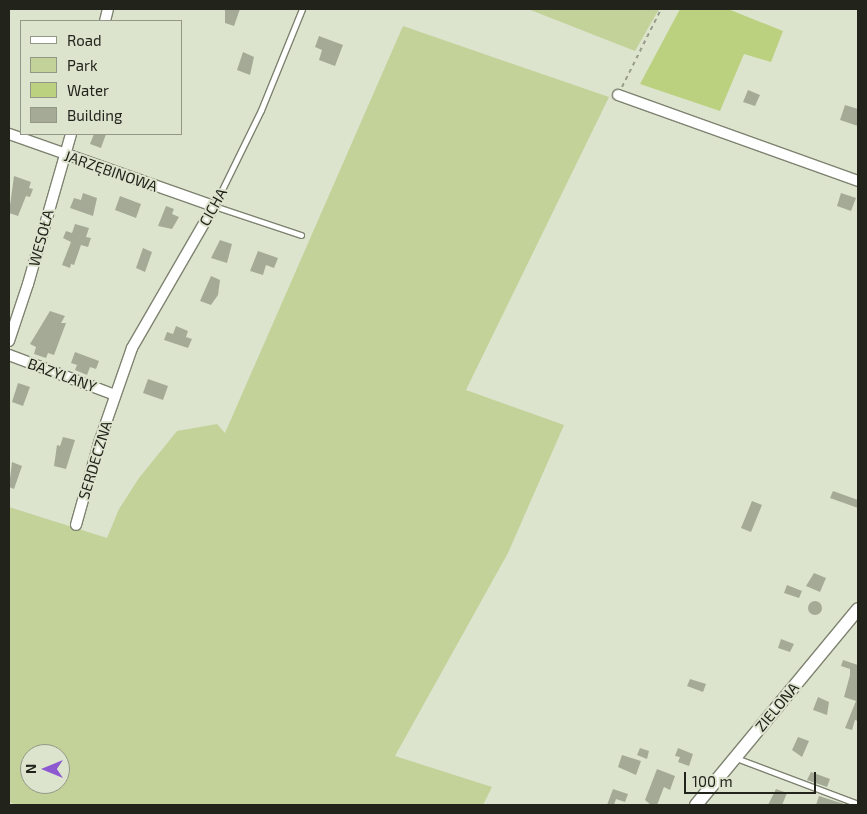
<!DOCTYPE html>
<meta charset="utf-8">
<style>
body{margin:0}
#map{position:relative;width:867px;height:814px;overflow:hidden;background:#dde4ce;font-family:"Exo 2",sans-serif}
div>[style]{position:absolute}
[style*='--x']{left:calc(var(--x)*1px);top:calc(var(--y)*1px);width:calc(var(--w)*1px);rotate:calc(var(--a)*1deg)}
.green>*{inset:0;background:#c2d299}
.water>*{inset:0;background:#bcd17f}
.building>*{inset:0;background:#a4aa96}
.round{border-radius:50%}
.path>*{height:2px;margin-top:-1px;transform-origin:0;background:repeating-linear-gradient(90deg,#989d8c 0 4px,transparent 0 8px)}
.roads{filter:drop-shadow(1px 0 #7e8370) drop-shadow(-1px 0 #7e8370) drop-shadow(0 1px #7e8370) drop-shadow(0 -1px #7e8370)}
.service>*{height:5px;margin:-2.5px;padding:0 2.5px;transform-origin:2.5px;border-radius:2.5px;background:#fff}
.minor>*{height:10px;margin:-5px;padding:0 5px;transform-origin:5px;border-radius:5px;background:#fff}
.tertiary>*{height:12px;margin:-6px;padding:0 6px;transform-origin:6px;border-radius:6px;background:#fff}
span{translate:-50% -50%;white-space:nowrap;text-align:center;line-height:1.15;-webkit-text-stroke:4px #dde4ce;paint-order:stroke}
.street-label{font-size:15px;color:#22241c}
.frame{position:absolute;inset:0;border:10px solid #22241c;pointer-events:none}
.legend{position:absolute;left:20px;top:20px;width:162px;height:115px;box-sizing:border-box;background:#dde4ce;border:1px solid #929787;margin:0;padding:6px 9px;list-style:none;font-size:15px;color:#22241c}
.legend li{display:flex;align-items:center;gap:10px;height:25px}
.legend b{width:25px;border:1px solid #929787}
.north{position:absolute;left:20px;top:744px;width:50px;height:50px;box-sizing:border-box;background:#dde4ce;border:1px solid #929787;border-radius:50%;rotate:270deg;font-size:14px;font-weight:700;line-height:20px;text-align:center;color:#22241c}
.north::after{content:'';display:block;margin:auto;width:18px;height:22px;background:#8c59d1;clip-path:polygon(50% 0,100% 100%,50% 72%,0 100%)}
.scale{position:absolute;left:684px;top:772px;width:132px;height:22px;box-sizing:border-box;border:2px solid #22241c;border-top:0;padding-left:6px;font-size:15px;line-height:18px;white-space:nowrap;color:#22241c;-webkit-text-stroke:4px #dde4ce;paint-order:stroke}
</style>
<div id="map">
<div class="green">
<i style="clip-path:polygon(528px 9px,659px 9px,635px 51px)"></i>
<i style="clip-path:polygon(evenodd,403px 26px,609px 97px,466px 390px,564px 425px,508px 553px,395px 756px,492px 787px,483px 805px,17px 805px,9px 802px,9px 507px,107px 538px,119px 509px,139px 478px,177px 431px,217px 424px,225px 433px,403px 26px,30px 754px,60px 754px,60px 784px,30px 784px,30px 754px)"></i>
</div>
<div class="water">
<i style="clip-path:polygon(680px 9px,728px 9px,783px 31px,771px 62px,744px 54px,720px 111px,640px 84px)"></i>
</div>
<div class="building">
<i style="clip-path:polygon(225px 9px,240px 9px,234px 26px,225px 23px)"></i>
<i style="clip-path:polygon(319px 36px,343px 45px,335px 66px,319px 60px,322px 50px,315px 47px)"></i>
<i style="clip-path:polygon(243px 52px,254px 57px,250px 75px,237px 70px)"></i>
<i style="clip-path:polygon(748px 90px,760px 95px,755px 106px,743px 102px)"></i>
<i style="clip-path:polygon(845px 105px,858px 109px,858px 126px,840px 120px)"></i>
<i style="clip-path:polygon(94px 134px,106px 134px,101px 148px,90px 144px)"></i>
<i style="clip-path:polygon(14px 176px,31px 182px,29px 188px,33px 189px,30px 197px,26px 196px,18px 216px,9px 213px)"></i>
<i style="clip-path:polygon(83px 193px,97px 198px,93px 216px,70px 208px,74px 198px,81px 200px)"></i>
<i style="clip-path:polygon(841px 193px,856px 198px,851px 211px,837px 206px)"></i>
<i style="clip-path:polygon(120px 196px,141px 204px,136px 218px,115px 210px)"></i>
<i style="clip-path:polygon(166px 206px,174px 209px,172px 214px,179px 217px,172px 229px,158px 226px)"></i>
<i style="clip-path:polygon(75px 224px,89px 228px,86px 237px,91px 238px,88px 247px,81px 245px,74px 265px,71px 264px,70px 268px,62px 265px,71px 242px,63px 238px,66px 231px,72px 233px)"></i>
<i style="clip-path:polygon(220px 240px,232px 244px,227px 263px,211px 258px)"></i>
<i style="clip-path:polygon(143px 248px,152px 252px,145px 272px,136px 268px)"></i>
<i style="clip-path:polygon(258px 251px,278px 258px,274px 268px,266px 265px,263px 275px,250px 271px)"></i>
<i style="clip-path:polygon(211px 276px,220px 280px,218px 295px,211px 305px,200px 301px)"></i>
<i style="clip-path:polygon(50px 311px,65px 316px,61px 323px,66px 323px,54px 355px,48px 353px,46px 358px,34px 354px,36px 347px,30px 344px)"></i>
<i style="clip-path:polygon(176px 326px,188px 331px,186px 337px,192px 339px,188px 348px,164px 340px,167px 332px,173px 334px)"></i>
<i style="clip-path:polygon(75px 352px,99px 361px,96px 369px,90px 367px,87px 375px,75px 370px,77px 365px,71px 363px)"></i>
<i style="clip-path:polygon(148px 379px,168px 386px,163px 400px,143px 393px)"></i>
<i style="clip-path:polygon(18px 383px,30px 387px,23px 406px,12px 402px)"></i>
<i style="clip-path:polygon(63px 437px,75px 440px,66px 469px,54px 466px,57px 445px,60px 446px)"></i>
<i style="clip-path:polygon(12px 462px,22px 466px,14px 489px,9px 487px)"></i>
<i style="clip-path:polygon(833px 491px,858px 500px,858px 508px,830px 498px)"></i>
<i style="clip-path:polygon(752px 501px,762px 505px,751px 532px,741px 528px)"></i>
<i style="clip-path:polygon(814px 573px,826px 578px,820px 592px,806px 586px)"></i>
<i style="clip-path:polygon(787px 585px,802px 591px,799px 598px,784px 593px)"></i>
<i class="round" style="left:808px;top:601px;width:14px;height:14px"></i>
<i style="clip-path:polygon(781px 639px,794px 644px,790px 652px,778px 648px)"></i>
<i style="clip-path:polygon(843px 660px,858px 665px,858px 721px,855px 720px,852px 730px,845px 728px,856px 701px,844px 697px,850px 675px,850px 669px,841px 666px)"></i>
<i style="clip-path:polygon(690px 679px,706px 684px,703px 692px,687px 686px)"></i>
<i style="clip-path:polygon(818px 697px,829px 702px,827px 715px,813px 710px)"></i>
<i style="clip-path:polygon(798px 737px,809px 741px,802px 757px,792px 750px)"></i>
<i style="clip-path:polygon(640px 748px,649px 751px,647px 759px,637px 755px)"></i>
<i style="clip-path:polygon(678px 748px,693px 754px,689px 766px,678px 762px,680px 757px,675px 756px)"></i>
<i style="clip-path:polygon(622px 755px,641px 761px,636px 775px,618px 767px)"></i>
<i style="clip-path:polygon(657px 769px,675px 776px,670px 790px,664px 787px,657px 805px,651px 805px,645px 800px)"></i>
<i style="clip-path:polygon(811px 772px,830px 779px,827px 787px,807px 780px)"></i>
<i style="clip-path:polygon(613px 789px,628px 794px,625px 802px,616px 799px,614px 805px,607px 805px)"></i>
<i style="clip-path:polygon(776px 789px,787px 793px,782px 805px,768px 805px)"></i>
<i style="clip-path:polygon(819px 796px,844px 804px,844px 805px,816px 805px)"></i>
</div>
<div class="path">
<i style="--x:622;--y:87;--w:87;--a:-63.4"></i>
</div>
<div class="roads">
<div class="service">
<i style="--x:301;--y:235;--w:92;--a:-161.6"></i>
<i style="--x:214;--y:206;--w:107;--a:-63.9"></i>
<i style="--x:261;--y:110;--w:109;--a:-67.9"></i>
<i style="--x:736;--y:758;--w:130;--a:20.7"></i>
</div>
<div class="minor">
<i style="--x:105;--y:21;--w:12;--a:-76"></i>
<i style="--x:618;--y:95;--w:255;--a:19.7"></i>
<i style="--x:9;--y:134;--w:217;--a:19.4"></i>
<i style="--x:214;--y:206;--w:164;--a:120"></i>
<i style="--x:132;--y:348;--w:101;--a:109.2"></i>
<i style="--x:99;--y:443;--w:85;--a:105.7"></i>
<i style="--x:9;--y:341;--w:60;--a:-71.6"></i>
<i style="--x:28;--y:284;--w:156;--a:-74"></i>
<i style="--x:9;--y:355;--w:113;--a:20.7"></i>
</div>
<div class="tertiary">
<i style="--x:696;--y:805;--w:254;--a:-50.4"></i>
</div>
</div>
<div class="street-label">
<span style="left:111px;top:171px;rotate:19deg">JARZĘBINOWA</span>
<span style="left:213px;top:207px;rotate:-61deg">CICHA</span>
<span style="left:41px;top:238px;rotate:-75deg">WESOŁA</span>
<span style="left:62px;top:375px;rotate:20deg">BAZYLANY</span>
<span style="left:95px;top:460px;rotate:-73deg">SERDECZNA</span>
<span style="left:777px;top:707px;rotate:-50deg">ZIELONA</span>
</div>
<div class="frame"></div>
<ul class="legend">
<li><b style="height:6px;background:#fff"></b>Road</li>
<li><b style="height:14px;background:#c2d299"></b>Park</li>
<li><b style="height:14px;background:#bcd17f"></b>Water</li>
<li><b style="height:14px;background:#a4aa96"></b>Building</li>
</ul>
<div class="north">N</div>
<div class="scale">100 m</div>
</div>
